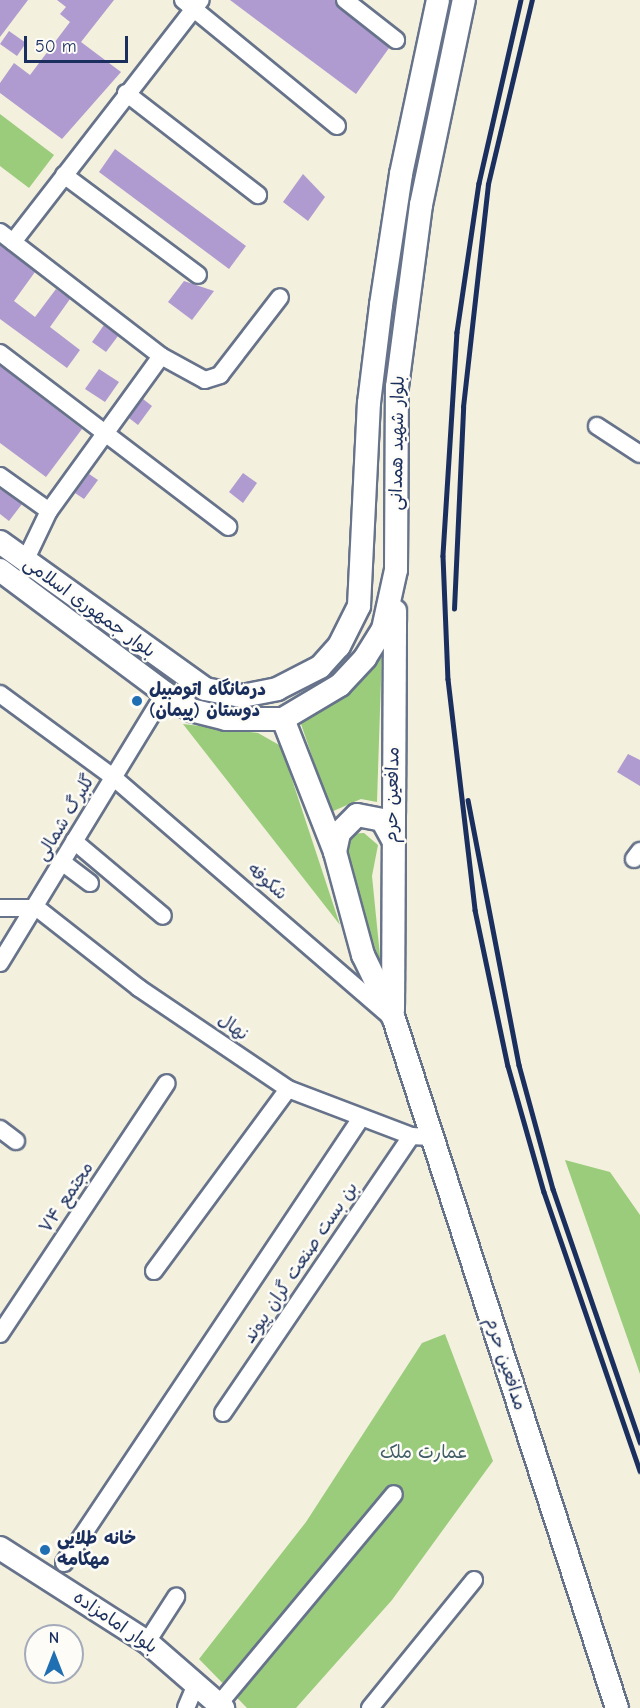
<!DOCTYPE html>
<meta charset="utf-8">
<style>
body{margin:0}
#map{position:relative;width:640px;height:1708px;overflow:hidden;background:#f3f0de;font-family:"Comic Neue","Playpen Sans Arabic",sans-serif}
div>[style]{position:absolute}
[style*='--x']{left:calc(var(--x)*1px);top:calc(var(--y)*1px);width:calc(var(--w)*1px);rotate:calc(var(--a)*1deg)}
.green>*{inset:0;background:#9acc7c}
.building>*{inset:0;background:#af9bcf}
.roads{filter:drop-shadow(2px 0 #67738b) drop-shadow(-2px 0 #67738b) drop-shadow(0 2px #67738b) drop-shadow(0 -2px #67738b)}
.minor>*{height:16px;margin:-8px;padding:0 8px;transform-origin:8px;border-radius:8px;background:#fff}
.major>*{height:22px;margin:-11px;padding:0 11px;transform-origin:11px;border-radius:11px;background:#fff}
.rail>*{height:4.5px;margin:-2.25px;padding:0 2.25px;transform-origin:2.25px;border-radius:2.25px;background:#1b2f5e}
.dots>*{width:16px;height:16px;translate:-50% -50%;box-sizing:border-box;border:3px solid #fdfcf7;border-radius:50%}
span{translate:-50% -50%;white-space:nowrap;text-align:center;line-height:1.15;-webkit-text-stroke:5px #fdfcf7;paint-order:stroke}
.street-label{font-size:18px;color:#1b2f5e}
.poi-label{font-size:18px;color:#1b2f5e;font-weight:700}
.left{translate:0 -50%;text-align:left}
.park-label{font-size:18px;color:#415e67}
.north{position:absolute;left:24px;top:1624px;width:60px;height:60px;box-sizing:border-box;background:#fdfcf7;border:2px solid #a3aaba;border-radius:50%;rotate:0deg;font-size:16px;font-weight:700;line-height:24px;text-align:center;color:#1b2f5e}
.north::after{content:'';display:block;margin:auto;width:21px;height:27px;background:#1f6fb2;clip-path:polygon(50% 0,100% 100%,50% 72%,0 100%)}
.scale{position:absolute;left:24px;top:36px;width:104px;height:27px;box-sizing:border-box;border:3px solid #1b2f5e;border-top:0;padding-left:8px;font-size:18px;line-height:21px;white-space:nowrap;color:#1b2f5e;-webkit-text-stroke:4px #fdfcf7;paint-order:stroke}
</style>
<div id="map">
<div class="green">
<i style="clip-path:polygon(0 114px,54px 155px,29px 188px,0 166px)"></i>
<i style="clip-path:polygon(382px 649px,377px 802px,361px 799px,331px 812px,300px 721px)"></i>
<i style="clip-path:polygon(183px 724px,258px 733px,281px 746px,340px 925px)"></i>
<i style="clip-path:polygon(364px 833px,378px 845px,372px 876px,381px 966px,345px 855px,348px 834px)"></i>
<i style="clip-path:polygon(565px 1160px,610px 1172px,640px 1215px,640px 1374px)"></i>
<i style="clip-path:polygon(445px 1334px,493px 1461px,392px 1600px,296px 1708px,247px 1708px,199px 1659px,306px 1522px,422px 1343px)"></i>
</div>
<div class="building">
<i style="clip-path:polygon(0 0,28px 0,0 37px)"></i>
<i style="clip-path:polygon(57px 0,114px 0,81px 42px,121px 72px,62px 139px,0 93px,0 83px,14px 63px,30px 75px,70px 22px,60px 14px,66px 7px)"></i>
<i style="clip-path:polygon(230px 0,335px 0,389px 48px,356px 94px)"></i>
<i style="clip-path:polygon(9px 31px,26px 43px,17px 56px,0 44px)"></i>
<i style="clip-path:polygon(115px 149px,246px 246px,229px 269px,99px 172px)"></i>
<i style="clip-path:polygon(303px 174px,325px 197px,308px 221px,283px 202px)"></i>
<i style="clip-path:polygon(0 245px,35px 272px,14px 301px,35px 317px,56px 289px,70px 299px,50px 327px,80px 350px,67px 368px,0 319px)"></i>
<i style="clip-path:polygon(184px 281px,214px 291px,192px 320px,168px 302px)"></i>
<i style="clip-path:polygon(104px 325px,118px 336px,106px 352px,92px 342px)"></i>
<i style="clip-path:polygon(0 366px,82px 429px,46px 477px,0 443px)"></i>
<i style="clip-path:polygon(99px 369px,119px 382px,105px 402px,85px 389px)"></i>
<i style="clip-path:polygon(143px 399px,152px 406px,138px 425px,129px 418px)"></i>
<i style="clip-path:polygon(243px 473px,257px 483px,243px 503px,229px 492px)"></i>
<i style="clip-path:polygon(89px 474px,98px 480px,84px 499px,75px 493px)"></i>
<i style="clip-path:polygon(0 489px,22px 504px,9px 521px,0 514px)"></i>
<i style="clip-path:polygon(628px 754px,640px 760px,640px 786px,617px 772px)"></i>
</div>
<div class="roads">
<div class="minor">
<i style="--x:183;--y:0;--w:199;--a:39.3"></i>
<i style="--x:345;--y:0;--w:65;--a:38.1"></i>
<i style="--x:126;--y:93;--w:167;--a:37.7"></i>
<i style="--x:64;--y:175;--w:167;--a:36.7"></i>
<i style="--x:0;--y:232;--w:203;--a:37.6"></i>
<i style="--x:161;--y:356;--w:50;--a:28.6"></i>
<i style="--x:205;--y:380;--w:16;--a:-18"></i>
<i style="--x:220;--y:375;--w:98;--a:-52.4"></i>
<i style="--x:13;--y:242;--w:306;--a:-52.2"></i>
<i style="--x:0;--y:353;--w:287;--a:37.3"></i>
<i style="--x:597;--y:426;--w:51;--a:33.1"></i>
<i style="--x:0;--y:476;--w:60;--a:35.5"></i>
<i style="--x:25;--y:561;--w:55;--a:-64.4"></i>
<i style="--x:49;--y:511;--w:191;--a:-54.1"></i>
<i style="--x:0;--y:694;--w:140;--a:36.3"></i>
<i style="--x:113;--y:777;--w:364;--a:40.8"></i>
<i style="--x:74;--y:841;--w:116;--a:40.1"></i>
<i style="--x:634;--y:859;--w:10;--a:-53"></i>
<i style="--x:62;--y:862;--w:35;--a:37"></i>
<i style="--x:0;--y:908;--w:37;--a:0"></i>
<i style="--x:37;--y:908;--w:130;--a:38.1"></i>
<i style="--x:139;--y:988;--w:180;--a:34.1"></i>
<i style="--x:288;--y:1089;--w:132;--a:20.9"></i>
<i style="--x:411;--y:1136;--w:19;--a:3"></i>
<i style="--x:0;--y:963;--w:316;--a:-58.6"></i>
<i style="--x:0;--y:1129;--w:20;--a:37"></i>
<i style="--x:154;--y:1271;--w:226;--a:-53.6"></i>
<i style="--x:0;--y:1334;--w:301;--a:-56.4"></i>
<i style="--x:223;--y:1413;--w:335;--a:-55.8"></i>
<i style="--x:64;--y:1563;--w:535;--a:-56.28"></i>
<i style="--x:147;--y:1642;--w:54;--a:-57.2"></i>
<i style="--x:219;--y:1704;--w:273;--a:-50.2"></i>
<i style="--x:186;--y:1708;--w:28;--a:-67"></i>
<i style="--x:370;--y:1708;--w:165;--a:-50.9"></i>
</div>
<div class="major">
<i style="--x:0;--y:542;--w:252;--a:35.6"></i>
<i style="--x:205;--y:689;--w:38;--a:11"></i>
<i style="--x:242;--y:696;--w:36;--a:-11"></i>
<i style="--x:277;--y:689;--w:48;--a:-27.1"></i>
<i style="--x:320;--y:667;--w:28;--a:-48"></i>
<i style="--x:339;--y:646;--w:45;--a:-63.4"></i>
<i style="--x:359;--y:606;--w:203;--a:-87.2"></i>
<i style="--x:369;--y:403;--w:99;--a:-83"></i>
<i style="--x:381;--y:305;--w:133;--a:-81.3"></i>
<i style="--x:401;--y:174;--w:178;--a:-78"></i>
<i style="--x:0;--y:570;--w:206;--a:36.7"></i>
<i style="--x:165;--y:693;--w:31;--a:33"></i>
<i style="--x:191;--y:710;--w:36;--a:14"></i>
<i style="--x:226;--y:719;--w:57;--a:0"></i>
<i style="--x:283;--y:719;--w:66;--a:-30.8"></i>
<i style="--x:340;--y:685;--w:37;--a:-47"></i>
<i style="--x:365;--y:658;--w:34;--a:-58"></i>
<i style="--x:383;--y:629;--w:60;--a:-77.6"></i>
<i style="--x:396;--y:570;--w:183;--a:-89.7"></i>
<i style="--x:397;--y:387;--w:184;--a:-82.5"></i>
<i style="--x:421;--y:205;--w:209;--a:-78.2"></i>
<i style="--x:283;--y:719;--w:143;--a:68.6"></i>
<i style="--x:335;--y:852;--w:107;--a:74.8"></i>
<i style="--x:363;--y:955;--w:71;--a:64.2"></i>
<i style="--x:394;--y:1019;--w:724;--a:72.07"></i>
<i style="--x:335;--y:852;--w:19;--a:-78"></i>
<i style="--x:339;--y:833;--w:25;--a:-45"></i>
<i style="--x:357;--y:815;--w:25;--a:11"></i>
<i style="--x:382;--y:820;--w:21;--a:61"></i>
<i style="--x:393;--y:1010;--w:399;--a:-89.7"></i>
<i style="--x:0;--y:1548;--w:174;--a:32.6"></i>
<i style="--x:147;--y:1642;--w:101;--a:41"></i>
</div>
</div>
<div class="rail">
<i style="--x:521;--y:0;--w:188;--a:102.9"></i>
<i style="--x:479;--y:183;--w:151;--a:98.4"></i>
<i style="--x:457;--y:332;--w:224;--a:93.6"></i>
<i style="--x:443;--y:556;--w:123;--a:87.7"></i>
<i style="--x:448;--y:679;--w:233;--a:83.3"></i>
<i style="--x:475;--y:910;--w:159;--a:78.1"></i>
<i style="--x:508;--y:1066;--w:131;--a:74.1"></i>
<i style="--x:544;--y:1192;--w:295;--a:71"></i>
<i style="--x:454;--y:609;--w:202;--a:-87.4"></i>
<i style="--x:463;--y:407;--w:224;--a:-83.6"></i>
<i style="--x:488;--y:184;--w:189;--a:-76.6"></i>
<i style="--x:468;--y:800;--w:270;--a:79.1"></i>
<i style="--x:519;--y:1065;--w:129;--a:74.7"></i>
<i style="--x:553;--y:1189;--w:268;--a:71"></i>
</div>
<div class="dots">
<i style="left:137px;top:701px;background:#1f6fb2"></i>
<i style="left:45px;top:1550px;background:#1f6fb2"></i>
</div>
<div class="street-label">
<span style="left:398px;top:443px;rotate:-89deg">بلوار شهید همدانی</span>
<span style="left:89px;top:608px;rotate:36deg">بلوار جمهوری اسلامی</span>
<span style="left:393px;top:795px;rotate:-89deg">مدافعین حرم</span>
<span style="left:66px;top:818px;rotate:-59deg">گلبرگ شمالی</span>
<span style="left:267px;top:882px;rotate:41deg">شکوفه</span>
<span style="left:233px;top:1028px;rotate:34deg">نهال</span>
<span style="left:67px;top:1198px;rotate:-56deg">مجتمع ۷۴</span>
<span style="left:301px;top:1263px;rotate:-56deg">بن بست صنعت گران پیوند</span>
<span style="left:505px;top:1364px;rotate:72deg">مدافعین حرم</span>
<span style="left:115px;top:1623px;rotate:34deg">بلوار امامزاده</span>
</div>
<div class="poi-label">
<span class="left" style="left:149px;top:701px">درمانگاه اتومبیل<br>دوستان (پیمان)</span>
<span class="left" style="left:57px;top:1550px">خانه طلایی<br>مهکامه</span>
</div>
<div class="park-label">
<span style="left:424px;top:1453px">عمارت ملک</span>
</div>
<div class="north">N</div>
<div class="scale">50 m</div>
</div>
